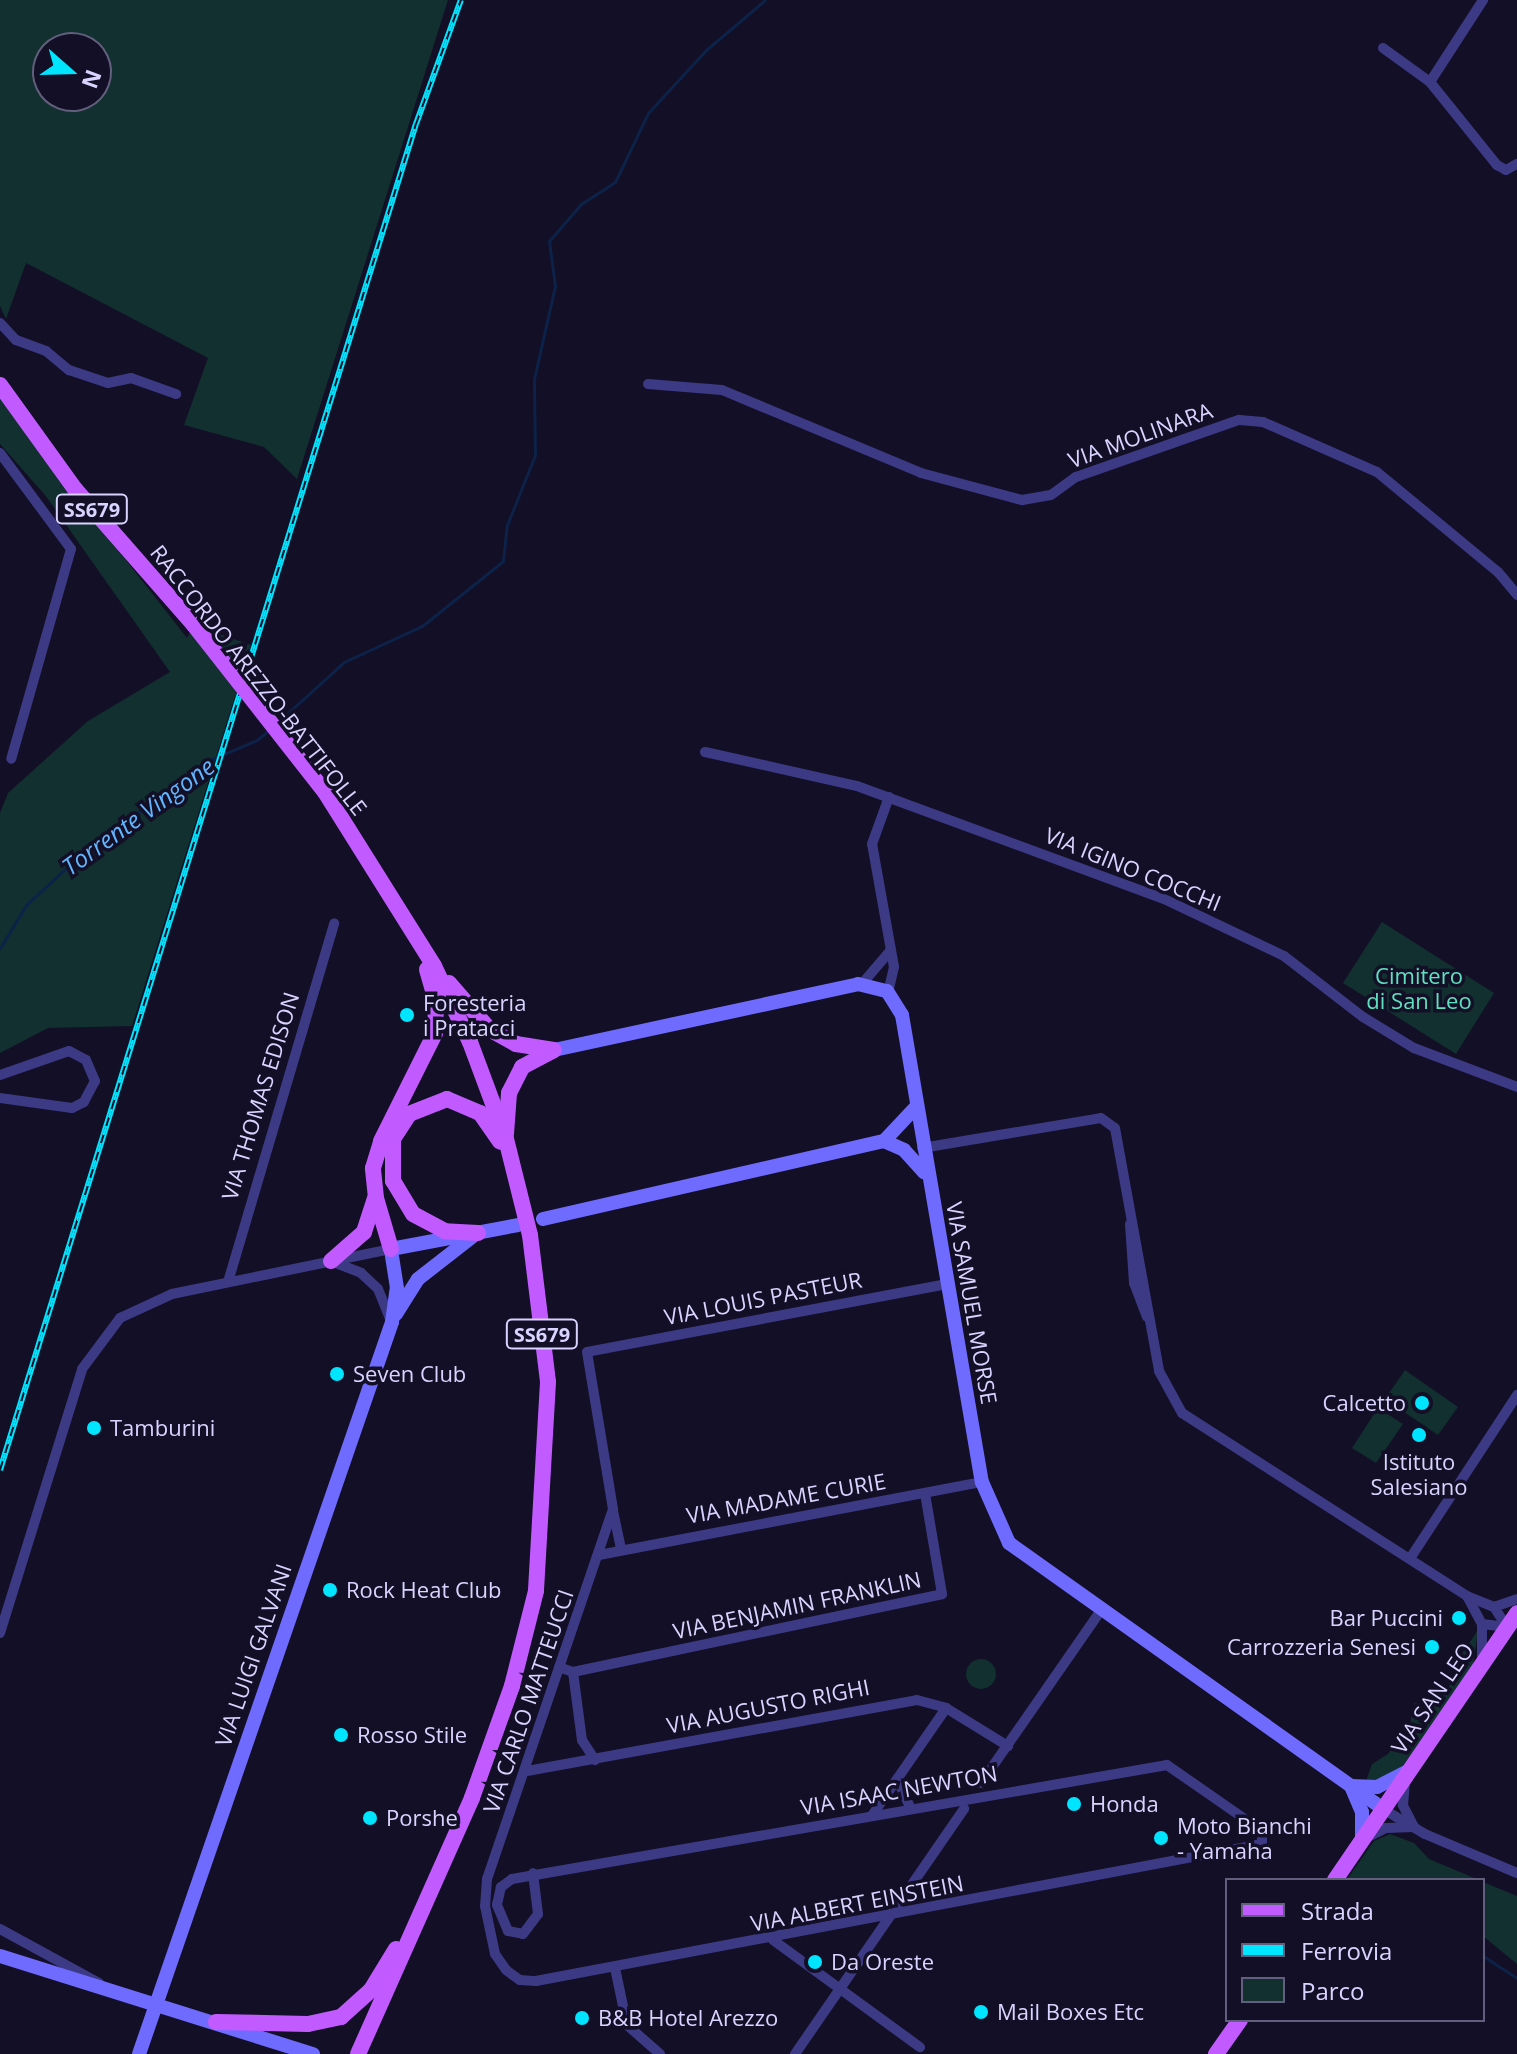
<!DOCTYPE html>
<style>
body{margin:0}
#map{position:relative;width:1517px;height:2054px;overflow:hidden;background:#130f26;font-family:"Open Sans",sans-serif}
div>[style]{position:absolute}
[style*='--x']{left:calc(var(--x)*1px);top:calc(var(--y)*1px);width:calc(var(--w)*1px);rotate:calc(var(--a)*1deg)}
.green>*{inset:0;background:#12302f}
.round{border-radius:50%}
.stream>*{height:3px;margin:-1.5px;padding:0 1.5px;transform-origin:1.5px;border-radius:1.5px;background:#0c2248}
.street>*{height:10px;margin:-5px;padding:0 5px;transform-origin:5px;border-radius:5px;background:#3d3a85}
.secondary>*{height:14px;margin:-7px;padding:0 7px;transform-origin:7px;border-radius:7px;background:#6f6bff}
.primary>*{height:16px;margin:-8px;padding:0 8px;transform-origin:8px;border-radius:8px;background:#c25bff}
.rail>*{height:6px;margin-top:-3px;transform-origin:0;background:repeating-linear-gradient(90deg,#130f26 0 9px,#00e5ff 0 18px);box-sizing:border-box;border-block:2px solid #00e5ff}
.street-bridge>*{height:10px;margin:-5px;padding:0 5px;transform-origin:5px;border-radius:5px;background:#3d3a85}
.primary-bridge>*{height:16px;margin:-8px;padding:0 8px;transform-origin:8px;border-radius:8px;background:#c25bff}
.dots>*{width:22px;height:22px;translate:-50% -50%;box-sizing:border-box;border:4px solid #130f26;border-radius:50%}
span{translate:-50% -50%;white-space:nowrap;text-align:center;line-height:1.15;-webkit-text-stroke:7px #130f26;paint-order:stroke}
.shield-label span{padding:2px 6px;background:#130f26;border:2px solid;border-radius:6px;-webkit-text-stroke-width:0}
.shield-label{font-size:20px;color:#d9d4ff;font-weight:700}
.street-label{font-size:22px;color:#d9d4ff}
.park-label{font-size:22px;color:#5fe0c0}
.poi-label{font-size:22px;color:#d9d4ff}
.left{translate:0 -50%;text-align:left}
.right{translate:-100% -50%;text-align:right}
.water-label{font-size:24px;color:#62b6ff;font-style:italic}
.legend{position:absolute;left:1225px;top:1878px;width:260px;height:144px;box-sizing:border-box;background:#130f26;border:2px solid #625e7d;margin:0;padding:10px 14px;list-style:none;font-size:24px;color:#d9d4ff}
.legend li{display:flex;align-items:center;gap:16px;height:40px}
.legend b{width:40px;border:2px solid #625e7d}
.north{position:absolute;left:32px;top:32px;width:80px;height:80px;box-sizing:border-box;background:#130f26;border:2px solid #625e7d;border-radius:50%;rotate:110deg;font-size:22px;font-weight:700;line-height:32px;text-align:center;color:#d9d4ff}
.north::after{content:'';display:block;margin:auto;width:28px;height:36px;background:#00e5ff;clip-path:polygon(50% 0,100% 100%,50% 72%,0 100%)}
</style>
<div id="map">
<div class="green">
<i style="clip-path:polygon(evenodd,0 0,448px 0,297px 479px,264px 447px,184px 425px,208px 358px,26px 263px,6px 319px,0 306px,0 0,48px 48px,96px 48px,96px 96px,48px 96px,48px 48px)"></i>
<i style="clip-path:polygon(0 399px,187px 638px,194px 625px,251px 645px,132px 1026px,48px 1028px,0 1053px,0 813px,8px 793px,88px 721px,170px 672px,45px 495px,0 444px)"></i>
<i style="clip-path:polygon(1382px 922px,1494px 993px,1456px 1054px,1343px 983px)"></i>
<i style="clip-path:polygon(1405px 1370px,1458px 1407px,1438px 1435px,1385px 1399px)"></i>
<i style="clip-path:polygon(1378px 1408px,1403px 1424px,1376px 1463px,1352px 1448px)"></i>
<i style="clip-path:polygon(1478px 1630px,1473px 1665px,1400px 1770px,1365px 1784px,1372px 1764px,1388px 1754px,1410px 1723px,1415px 1703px,1436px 1706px,1465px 1663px,1459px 1658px)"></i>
<i class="round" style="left:966px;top:1659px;width:30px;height:30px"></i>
<i style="clip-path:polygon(1390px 1834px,1414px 1843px,1429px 1859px,1479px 1880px,1348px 1878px,1374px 1841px)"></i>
<i style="clip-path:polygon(1483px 1882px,1517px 1896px,1517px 1964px,1483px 1936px)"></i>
</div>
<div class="stream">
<i style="--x:278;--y:722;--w:89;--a:-42.3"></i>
<i style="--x:344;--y:662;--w:86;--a:-24.8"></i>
<i style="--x:422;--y:626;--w:104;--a:-38.7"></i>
<i style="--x:503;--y:561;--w:36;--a:-84"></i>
<i style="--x:507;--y:525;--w:75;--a:-68.2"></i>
<i style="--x:535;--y:455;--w:76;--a:-90.8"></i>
<i style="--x:534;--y:379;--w:95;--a:-77.3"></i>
<i style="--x:555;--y:286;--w:45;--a:-97.6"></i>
<i style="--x:549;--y:241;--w:49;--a:-49.1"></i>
<i style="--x:581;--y:204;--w:40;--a:-32.9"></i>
<i style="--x:615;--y:182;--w:76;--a:-64.4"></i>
<i style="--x:648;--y:113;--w:86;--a:-47.4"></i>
<i style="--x:706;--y:50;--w:77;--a:-40.3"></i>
<i style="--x:0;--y:948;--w:50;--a:-58.8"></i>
<i style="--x:26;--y:905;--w:69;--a:-42.7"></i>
<i style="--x:77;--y:858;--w:160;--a:-36.9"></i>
<i style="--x:205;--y:762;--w:56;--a:-22.9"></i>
<i style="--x:257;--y:740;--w:16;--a:-40"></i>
<i style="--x:1483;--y:1956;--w:40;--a:32.9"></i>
</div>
<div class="street">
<i style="--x:1383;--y:48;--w:58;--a:35.9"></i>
<i style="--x:1430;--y:82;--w:107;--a:51.1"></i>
<i style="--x:1497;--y:165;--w:10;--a:29"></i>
<i style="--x:1506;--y:170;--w:13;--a:-29"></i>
<i style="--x:1430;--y:82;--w:98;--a:-57.1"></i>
<i style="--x:0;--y:323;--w:23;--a:47"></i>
<i style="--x:16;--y:340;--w:32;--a:20"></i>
<i style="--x:46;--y:351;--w:30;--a:40"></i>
<i style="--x:69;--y:370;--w:41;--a:18.4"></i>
<i style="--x:108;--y:383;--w:24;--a:-12"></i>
<i style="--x:131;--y:378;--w:48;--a:19.6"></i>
<i style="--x:648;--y:384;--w:74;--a:4.6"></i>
<i style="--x:722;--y:390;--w:216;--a:22.6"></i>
<i style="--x:921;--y:473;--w:105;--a:15"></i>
<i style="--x:1022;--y:500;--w:29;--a:-10"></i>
<i style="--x:1051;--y:495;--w:31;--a:-36"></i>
<i style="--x:1076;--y:477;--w:173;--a:-19.3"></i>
<i style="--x:1239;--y:420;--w:24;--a:5"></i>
<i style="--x:1263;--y:422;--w:124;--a:23.7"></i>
<i style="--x:1377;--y:472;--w:157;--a:39.6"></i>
<i style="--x:1498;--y:572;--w:30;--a:50"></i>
<i style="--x:0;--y:453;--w:119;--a:53.5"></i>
<i style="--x:71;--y:549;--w:218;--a:105.9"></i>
<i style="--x:705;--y:752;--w:156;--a:12.6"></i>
<i style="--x:857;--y:786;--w:325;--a:20.2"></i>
<i style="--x:1162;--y:898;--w:135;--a:25.4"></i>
<i style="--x:1284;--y:956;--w:100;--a:37.7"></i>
<i style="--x:1363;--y:1017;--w:60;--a:31.3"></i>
<i style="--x:1414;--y:1048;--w:110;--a:20.7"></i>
<i style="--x:861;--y:985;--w:46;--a:-49.4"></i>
<i style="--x:888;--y:993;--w:27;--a:-77"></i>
<i style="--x:894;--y:967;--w:125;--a:-100.1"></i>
<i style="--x:872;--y:844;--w:50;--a:-70.1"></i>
<i style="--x:0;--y:1075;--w:73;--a:-19.2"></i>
<i style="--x:69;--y:1051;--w:19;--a:28"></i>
<i style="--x:86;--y:1060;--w:23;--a:67"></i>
<i style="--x:95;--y:1081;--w:24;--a:118"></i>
<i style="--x:84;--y:1102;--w:13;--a:153"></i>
<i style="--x:72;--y:1108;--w:73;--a:-172.1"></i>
<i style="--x:922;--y:1148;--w:181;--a:-9.5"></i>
<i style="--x:1101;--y:1118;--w:17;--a:36"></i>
<i style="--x:1115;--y:1128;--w:247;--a:79.7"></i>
<i style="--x:1159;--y:1371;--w:48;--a:61.3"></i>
<i style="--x:1182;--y:1413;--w:339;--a:32.7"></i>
<i style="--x:1467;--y:1596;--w:32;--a:62"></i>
<i style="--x:1482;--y:1624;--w:25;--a:7"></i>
<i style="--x:1507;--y:1627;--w:24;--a:-123"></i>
<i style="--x:1494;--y:1607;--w:29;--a:-158"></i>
<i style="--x:1130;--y:1224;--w:59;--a:86.1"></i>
<i style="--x:1134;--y:1283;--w:36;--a:69"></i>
<i style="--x:333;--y:1262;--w:30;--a:21"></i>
<i style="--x:361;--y:1273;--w:23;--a:43"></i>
<i style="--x:378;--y:1289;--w:35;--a:68"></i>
<i style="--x:228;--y:1282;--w:374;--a:-73.5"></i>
<i style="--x:947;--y:1284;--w:366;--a:169.3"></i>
<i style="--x:587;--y:1352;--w:159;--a:80.6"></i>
<i style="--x:613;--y:1509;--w:391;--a:108.8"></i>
<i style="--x:487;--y:1879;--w:27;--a:94"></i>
<i style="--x:485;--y:1906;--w:49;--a:78.2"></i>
<i style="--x:495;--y:1954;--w:19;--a:55"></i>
<i style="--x:506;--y:1970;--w:17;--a:36"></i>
<i style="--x:520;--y:1980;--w:16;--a:4"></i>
<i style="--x:536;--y:1981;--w:739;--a:-10.69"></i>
<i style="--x:1262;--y:1844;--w:13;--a:-90"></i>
<i style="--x:1262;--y:1831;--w:116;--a:-145.2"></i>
<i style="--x:613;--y:1511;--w:38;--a:78"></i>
<i style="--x:599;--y:1555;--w:390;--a:-10.8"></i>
<i style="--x:1411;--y:1557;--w:194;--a:-56.8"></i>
<i style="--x:1494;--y:1607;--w:24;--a:-19"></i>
<i style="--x:0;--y:1633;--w:276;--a:-72.7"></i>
<i style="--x:82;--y:1369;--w:64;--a:-53.3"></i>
<i style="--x:120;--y:1318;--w:57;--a:-24.8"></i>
<i style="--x:172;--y:1294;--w:224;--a:-11.6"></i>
<i style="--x:1482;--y:1661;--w:37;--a:-90"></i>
<i style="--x:559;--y:1667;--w:15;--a:20"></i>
<i style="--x:573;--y:1672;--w:377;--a:-11.9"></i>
<i style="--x:942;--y:1594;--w:102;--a:-99.6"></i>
<i style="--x:573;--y:1672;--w:69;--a:82.5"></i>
<i style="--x:582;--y:1740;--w:24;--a:57"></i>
<i style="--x:527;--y:1771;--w:396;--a:-10.3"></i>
<i style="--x:917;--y:1700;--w:30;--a:15"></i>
<i style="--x:946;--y:1708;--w:73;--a:31.5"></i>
<i style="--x:897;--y:1779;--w:31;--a:65"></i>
<i style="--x:981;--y:1783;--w:208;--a:-55.2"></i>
<i style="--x:1383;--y:1809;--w:49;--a:30.8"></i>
<i style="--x:1425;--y:1834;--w:100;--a:23"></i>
<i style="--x:873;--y:1814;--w:129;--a:-55.4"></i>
<i style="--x:1366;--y:1838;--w:22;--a:-27"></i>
<i style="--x:1386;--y:1828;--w:28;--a:-2"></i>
<i style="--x:1414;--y:1827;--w:25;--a:-117"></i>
<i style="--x:1403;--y:1805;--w:21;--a:-85"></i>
<i style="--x:512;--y:1879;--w:14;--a:144"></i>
<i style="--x:501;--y:1887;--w:18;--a:103"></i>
<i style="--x:497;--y:1905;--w:28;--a:67"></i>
<i style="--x:508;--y:1931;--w:15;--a:11"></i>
<i style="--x:523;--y:1934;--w:25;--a:-53"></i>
<i style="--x:538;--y:1914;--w:41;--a:-97"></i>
<i style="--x:0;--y:1929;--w:113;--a:28.6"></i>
<i style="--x:773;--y:1940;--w:182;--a:36.1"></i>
<i style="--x:615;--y:1968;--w:58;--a:78.1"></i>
<i style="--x:627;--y:2025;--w:44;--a:41.3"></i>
<i style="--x:795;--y:2054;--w:298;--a:-55.4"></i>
</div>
<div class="secondary">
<i style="--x:554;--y:1050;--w:311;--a:-12.2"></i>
<i style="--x:858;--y:984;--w:30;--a:14"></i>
<i style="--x:887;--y:991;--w:28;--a:58"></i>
<i style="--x:902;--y:1015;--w:474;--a:80.3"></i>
<i style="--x:982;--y:1482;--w:67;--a:66.1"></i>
<i style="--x:1009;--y:1543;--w:459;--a:35.4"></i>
<i style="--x:884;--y:1141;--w:22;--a:24"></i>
<i style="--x:904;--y:1150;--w:30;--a:48"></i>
<i style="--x:543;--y:1219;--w:350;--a:-12.9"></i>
<i style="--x:884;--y:1141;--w:45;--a:-46.8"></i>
<i style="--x:396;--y:1314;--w:41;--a:-57.8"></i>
<i style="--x:418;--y:1279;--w:70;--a:-38"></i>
<i style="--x:1362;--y:1840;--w:28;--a:-90"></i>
<i style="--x:1362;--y:1812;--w:28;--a:-113"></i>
<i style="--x:1351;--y:1786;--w:26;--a:2"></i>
<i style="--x:1377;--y:1787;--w:34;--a:-27"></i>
<i style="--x:0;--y:1956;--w:328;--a:17.4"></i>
<i style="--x:139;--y:2054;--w:774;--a:-70.93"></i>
<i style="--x:392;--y:1322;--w:34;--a:-82"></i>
<i style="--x:397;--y:1288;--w:39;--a:-99"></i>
<i style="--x:391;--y:1249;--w:129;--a:-10.7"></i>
</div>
<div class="primary">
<i style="--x:0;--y:385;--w:128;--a:54.2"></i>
<i style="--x:75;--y:489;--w:181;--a:48.8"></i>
<i style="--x:325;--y:792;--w:205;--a:57.9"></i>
<i style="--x:434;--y:966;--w:84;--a:64.7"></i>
<i style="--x:470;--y:1042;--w:103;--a:69.6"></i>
<i style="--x:506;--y:1139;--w:99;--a:76"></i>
<i style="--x:530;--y:1235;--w:148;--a:83"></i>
<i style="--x:548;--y:1382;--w:209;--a:93.3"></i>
<i style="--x:536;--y:1591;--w:98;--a:104.2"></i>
<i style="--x:512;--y:1686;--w:119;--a:109.7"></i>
<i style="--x:472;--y:1798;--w:280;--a:114"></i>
<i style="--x:449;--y:983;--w:61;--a:49"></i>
<i style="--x:489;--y:1029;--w:31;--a:29"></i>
<i style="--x:516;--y:1044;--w:38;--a:9"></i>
<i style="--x:506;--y:1134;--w:41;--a:-85.8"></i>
<i style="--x:509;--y:1093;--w:29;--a:-63"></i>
<i style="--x:522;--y:1067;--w:36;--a:-28"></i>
<i style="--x:478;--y:1233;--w:33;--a:-177"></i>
<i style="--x:445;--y:1231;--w:36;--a:-152"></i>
<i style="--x:413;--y:1214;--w:39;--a:-121"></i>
<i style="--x:393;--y:1181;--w:42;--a:-90"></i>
<i style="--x:393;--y:1139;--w:30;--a:-57"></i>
<i style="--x:409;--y:1114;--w:41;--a:-21.5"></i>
<i style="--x:447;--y:1099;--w:36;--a:23"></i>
<i style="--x:480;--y:1113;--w:35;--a:55"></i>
<i style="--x:391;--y:1249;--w:53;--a:-106.4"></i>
<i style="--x:376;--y:1198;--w:30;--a:-96"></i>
<i style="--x:373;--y:1168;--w:28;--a:-73"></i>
<i style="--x:381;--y:1141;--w:121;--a:-63.4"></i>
<i style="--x:435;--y:1033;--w:32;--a:-88"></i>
<i style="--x:436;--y:1001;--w:33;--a:-106"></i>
<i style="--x:331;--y:1261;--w:44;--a:-41.3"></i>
<i style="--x:364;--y:1232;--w:35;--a:-72"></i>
<i style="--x:1335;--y:1880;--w:323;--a:-55.7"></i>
<i style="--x:216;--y:2022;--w:92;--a:1.2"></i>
<i style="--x:308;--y:2024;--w:34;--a:-12"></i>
<i style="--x:341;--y:2017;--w:40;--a:-42"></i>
<i style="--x:371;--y:1990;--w:48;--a:-58.6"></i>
<i style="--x:1216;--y:2054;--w:42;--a:-54.8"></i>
</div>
<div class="rail">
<i style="--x:0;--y:1470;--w:1409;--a:-72.83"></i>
<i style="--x:416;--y:124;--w:132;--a:-70.1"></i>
</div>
<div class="street-bridge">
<i style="--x:512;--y:1879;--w:665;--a:-9.87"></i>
</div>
<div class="primary-bridge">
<i style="--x:194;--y:625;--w:212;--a:51.9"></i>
</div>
<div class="dots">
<i style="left:407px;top:1015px;background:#00e5ff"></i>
<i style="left:337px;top:1374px;background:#00e5ff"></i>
<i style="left:1422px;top:1403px;background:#00e5ff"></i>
<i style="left:94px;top:1428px;background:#00e5ff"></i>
<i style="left:1419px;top:1435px;background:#00e5ff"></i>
<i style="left:330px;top:1590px;background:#00e5ff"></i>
<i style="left:1459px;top:1618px;background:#00e5ff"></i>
<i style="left:1432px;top:1647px;background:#00e5ff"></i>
<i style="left:341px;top:1735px;background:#00e5ff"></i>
<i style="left:1074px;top:1804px;background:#00e5ff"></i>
<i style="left:370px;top:1818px;background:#00e5ff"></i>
<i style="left:1161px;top:1838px;background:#00e5ff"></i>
<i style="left:815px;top:1962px;background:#00e5ff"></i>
<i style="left:981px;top:2012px;background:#00e5ff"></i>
<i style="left:582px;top:2018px;background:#00e5ff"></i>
</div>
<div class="shield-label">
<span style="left:92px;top:509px">SS679</span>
<span style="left:542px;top:1334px">SS679</span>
</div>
<div class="street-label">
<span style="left:1140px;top:435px;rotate:-20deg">VIA MOLINARA</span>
<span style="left:259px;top:680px;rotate:52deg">RACCORDO AREZZO-BATTIFOLLE</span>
<span style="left:1133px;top:869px;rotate:22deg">VIA IGINO COCCHI</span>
<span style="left:260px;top:1096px;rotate:-73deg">VIA THOMAS EDISON</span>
<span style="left:763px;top:1298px;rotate:-11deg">VIA LOUIS PASTEUR</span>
<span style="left:972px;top:1303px;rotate:80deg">VIA SAMUEL MORSE</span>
<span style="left:786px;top:1498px;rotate:-10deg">VIA MADAME CURIE</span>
<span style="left:797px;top:1605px;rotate:-12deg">VIA BENJAMIN FRANKLIN</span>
<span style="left:253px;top:1655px;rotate:-71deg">VIA LUIGI GALVANI</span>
<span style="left:1432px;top:1698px;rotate:-56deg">VIA SAN LEO</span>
<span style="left:528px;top:1701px;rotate:-71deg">VIA CARLO MATTEUCCI</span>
<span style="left:768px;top:1706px;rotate:-11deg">VIA AUGUSTO RIGHI</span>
<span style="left:899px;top:1790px;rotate:-10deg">VIA ISAAC NEWTON</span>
<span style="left:857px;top:1903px;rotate:-11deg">VIA ALBERT EINSTEIN</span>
</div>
<div class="park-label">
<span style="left:1419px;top:988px">Cimitero<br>di San Leo</span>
</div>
<div class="poi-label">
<span class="left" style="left:423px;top:1015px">Foresteria<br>i Pratacci</span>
<span class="left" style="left:353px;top:1374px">Seven Club</span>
<span class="right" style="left:1406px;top:1403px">Calcetto</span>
<span class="left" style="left:110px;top:1428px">Tamburini</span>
<span style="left:1419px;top:1474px">Istituto<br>Salesiano</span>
<span class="left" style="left:346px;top:1590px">Rock Heat Club</span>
<span class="right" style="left:1443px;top:1618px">Bar Puccini</span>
<span class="right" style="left:1416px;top:1647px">Carrozzeria Senesi</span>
<span class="left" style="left:357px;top:1735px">Rosso Stile</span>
<span class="left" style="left:1090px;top:1804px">Honda</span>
<span class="left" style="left:386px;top:1818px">Porshe</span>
<span class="left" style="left:1177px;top:1838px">Moto Bianchi<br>- Yamaha</span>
<span class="left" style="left:831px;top:1962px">Da Oreste</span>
<span class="left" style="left:997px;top:2012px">Mail Boxes Etc</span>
<span class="left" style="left:598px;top:2018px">B&amp;B Hotel Arezzo</span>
</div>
<div class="water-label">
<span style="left:138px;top:816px;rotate:-36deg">Torrente Vingone</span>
</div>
<ul class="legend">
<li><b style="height:10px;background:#c25bff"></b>Strada</li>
<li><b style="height:10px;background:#00e5ff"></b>Ferrovia</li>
<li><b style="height:22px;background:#12302f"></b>Parco</li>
</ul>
<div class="north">N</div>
</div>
